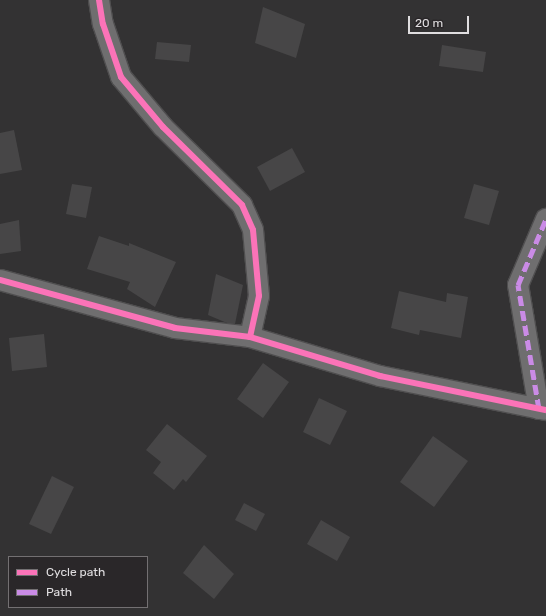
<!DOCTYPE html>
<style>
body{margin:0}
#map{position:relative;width:546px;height:616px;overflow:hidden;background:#333233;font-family:Rubik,sans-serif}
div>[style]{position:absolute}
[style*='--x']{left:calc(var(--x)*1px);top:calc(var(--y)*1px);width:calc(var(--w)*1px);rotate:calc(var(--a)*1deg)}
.building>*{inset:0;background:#474647}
.roads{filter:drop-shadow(1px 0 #4f4e4f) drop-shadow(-1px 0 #4f4e4f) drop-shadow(0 1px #4f4e4f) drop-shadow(0 -1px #4f4e4f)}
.street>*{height:20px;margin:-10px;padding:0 10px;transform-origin:10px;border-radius:10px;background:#6f6e6f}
.quiet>*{height:5px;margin-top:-2.5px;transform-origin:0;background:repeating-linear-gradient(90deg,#ca8be6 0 10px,transparent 0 15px)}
.cycleway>*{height:6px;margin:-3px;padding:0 3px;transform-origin:3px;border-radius:3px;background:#fb73b8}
span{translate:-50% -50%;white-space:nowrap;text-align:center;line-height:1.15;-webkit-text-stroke:4px #2a2729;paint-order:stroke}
.legend{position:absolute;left:8px;top:556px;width:140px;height:52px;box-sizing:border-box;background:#2a2729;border:1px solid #737072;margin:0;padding:5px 7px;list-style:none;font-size:12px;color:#e0dee0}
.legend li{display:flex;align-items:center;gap:8px;height:20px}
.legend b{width:20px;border:1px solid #737072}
.scale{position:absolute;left:408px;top:16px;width:61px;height:18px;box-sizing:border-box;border:2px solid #e0dee0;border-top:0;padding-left:5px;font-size:12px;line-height:14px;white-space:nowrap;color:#e0dee0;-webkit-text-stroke:3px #2a2729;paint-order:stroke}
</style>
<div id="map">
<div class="building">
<i style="clip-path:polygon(263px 7px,305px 24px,296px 58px,255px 43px)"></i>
<i style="clip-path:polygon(157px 42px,191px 45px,189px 62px,155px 59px)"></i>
<i style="clip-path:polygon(442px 45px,486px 52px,483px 72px,439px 66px)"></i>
<i style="clip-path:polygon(14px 130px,22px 170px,0 174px,0 133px)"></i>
<i style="clip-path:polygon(292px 148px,305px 172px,270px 191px,257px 167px)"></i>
<i style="clip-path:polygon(72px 184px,92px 187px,86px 218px,66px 214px)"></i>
<i style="clip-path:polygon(474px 184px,499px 191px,489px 225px,464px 218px)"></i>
<i style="clip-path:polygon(19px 220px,21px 251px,0 254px,0 224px)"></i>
<i style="clip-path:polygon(99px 236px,129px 246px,129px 243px,176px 262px,155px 307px,127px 289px,130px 282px,87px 269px)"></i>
<i style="clip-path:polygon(216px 274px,243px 285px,235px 324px,227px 323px,208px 315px)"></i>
<i style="clip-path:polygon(399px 291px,446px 302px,447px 293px,468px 297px,461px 338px,420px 330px,419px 335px,391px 328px)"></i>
<i style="clip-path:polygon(44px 334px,47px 367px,12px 371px,9px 338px)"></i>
<i style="clip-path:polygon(263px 363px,289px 382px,263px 418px,237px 399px)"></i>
<i style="clip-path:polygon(319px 398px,347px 411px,330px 445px,303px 432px)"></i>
<i style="clip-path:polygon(167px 424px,207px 456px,186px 482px,183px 479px,174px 490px,153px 473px,161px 462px,146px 450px)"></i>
<i style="clip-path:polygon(433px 436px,468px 461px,434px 507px,400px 482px)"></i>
<i style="clip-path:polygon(52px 476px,74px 487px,51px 534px,29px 524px)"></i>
<i style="clip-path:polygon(244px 503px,265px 514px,256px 531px,235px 520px)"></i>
<i style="clip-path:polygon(321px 520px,350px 537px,337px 561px,307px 544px)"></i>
<i style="clip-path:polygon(204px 545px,234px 574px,214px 599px,183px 573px)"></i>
</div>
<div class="roads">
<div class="street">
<i style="--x:99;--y:0;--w:24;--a:81"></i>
<i style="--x:103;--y:24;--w:56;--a:71.2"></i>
<i style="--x:121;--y:77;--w:65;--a:50"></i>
<i style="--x:163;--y:127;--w:111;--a:44.6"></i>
<i style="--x:242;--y:205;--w:27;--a:66"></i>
<i style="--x:253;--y:230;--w:66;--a:84.8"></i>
<i style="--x:259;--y:296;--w:42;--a:102.4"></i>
<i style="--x:0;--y:280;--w:181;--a:15.3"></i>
<i style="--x:175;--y:328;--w:76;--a:6.8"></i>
<i style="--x:250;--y:337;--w:136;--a:16.7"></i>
<i style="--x:380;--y:376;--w:169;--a:11.6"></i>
<i style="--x:539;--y:409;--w:126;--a:-99.6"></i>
<i style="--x:518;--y:285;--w:72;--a:-67"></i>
</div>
</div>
<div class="quiet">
<i style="--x:539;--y:409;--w:126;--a:-99.6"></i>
<i style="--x:518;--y:285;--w:72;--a:-67"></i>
</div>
<div class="cycleway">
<i style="--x:99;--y:0;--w:24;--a:81"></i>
<i style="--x:103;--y:24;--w:56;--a:71.2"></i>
<i style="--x:121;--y:77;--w:65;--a:50"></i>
<i style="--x:163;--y:127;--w:111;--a:44.6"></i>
<i style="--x:242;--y:205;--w:27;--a:66"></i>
<i style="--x:253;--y:230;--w:66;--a:84.8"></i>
<i style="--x:259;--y:296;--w:42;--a:102.4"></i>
<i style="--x:0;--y:280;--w:181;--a:15.3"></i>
<i style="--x:175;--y:328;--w:76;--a:6.8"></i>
<i style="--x:250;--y:337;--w:136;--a:16.7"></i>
<i style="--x:380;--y:376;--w:169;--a:11.6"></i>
</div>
<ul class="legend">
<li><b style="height:5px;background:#fb73b8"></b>Cycle path</li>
<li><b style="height:5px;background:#ca8be6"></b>Path</li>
</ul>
<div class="scale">20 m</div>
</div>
